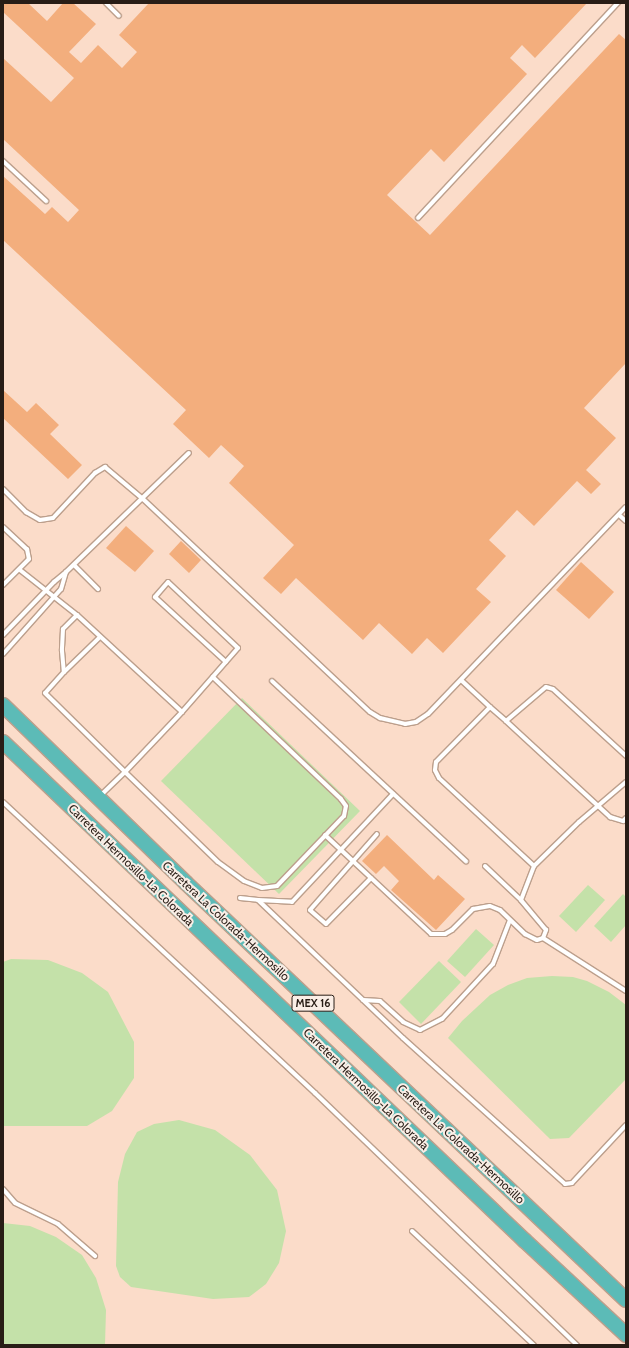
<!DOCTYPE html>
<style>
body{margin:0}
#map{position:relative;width:629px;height:1348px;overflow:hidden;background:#fbdcc9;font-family:Cabin,sans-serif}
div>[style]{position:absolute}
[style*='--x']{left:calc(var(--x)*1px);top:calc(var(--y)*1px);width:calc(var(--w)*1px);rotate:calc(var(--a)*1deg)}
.green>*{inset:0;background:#c4e1a9}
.building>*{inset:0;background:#f3ae7d}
.roads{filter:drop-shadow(1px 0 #bc9f8c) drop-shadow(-1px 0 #bc9f8c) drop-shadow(0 1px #bc9f8c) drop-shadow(0 -1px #bc9f8c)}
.lane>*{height:4px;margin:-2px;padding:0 2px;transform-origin:2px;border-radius:2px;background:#fff}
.highway>*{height:14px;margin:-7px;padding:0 7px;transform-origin:7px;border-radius:7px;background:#5cbbb7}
span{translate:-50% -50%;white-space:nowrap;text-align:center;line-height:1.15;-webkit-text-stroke:4px #faeee6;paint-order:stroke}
.shield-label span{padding:1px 3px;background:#faeee6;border:1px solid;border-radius:3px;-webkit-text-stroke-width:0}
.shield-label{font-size:11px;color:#281d16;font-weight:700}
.street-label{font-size:12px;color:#281d16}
.frame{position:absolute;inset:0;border:4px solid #281d16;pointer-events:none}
</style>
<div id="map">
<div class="green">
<i style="clip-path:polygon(242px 698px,360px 811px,279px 894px,161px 781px)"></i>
<i style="clip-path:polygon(588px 885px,605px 900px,576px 932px,559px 916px)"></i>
<i style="clip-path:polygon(623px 894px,626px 897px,626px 925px,611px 942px,594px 926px)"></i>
<i style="clip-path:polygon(476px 929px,494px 945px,465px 977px,447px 961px)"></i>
<i style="clip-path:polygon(11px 959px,48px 960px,82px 973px,108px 992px,134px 1042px,134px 1078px,112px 1111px,87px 1126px,3px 1126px,3px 962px)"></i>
<i style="clip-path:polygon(439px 961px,461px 982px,421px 1024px,399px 1002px)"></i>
<i style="clip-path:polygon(552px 976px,573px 977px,587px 981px,609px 992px,626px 1005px,626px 1079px,569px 1138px,550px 1139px,448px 1038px,462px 1021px,490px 995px,508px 985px,527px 978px)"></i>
<i style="clip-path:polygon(179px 1120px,215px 1130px,250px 1155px,277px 1190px,286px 1231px,279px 1263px,266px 1284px,249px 1297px,213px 1299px,131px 1287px,120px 1277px,116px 1266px,118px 1182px,125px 1154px,137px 1132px,154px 1124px)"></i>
<i style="clip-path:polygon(3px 1223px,30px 1226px,56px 1237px,82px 1255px,96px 1278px,106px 1310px,105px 1345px,3px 1345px)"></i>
</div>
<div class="building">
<i style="clip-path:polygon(3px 3px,28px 3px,47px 21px,63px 3px,73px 3px,96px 24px,69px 52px,81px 63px,98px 45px,122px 68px,137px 52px,119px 35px,149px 3px,587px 3px,535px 58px,522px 45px,510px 58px,527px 74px,444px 162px,431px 149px,387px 195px,430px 235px,619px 34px,626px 40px,626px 363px,584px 408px,616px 438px,586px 470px,601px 484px,591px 494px,577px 481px,534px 526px,517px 510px,489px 540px,506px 556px,476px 589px,491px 602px,443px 653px,427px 638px,412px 654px,379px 623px,363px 640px,296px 578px,281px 594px,263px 578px,294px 545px,229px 483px,244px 466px,221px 445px,209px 458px,173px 424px,186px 410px,3px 240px,3px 176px,45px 214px,52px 207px,68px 222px,79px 210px,3px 139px,3px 58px,51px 102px,74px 78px,3px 12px)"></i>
<i style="clip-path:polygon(3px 390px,27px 412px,36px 403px,59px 425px,50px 434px,82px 465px,68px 479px,3px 418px)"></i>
<i style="clip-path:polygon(126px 526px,154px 551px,135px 572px,106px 548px)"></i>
<i style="clip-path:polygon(181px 541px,201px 560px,189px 573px,169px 554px)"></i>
<i style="clip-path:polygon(581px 562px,614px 592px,589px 619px,556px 590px)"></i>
<i style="clip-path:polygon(387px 835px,434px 880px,438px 875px,465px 899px,436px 930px,391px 890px,399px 881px,384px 866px,376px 874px,362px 861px)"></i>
</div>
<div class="roads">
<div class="lane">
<i style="--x:106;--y:3;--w:18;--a:45"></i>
<i style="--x:3;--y:161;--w:59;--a:42.9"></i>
<i style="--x:418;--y:218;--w:294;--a:-47.1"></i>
<i style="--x:3;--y:489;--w:33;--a:45"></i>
<i style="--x:26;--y:512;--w:16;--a:30"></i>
<i style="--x:40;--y:520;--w:13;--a:-9"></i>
<i style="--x:53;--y:518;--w:62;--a:-47"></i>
<i style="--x:95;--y:473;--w:12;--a:-31"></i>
<i style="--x:105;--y:467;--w:50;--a:40.1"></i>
<i style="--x:143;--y:499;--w:311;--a:43.2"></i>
<i style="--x:370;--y:712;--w:12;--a:31"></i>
<i style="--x:380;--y:718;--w:26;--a:13"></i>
<i style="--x:405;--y:724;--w:11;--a:-10"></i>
<i style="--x:416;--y:722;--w:14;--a:-34"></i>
<i style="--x:428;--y:714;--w:286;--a:-46.3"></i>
<i style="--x:619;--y:515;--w:9;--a:41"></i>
<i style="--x:3;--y:527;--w:33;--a:43"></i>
<i style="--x:27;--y:549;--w:10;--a:79"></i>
<i style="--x:29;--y:559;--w:37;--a:135"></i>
<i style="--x:74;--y:565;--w:34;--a:45"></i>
<i style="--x:20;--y:570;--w:73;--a:38.3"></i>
<i style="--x:77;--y:615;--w:143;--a:42.7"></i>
<i style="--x:66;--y:572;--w:171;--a:-44.1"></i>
<i style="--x:77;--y:615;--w:20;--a:135"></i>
<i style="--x:63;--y:629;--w:22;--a:93"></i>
<i style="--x:62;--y:651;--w:21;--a:85"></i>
<i style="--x:64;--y:672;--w:28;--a:132"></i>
<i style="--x:45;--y:693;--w:112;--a:44.6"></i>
<i style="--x:125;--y:772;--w:83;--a:-46.5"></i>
<i style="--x:182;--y:712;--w:85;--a:-48.8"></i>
<i style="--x:238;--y:648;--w:96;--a:-136.7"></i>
<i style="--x:168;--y:582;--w:20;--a:131"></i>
<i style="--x:155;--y:597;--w:96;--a:42.5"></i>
<i style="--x:3;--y:635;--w:74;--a:-46.1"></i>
<i style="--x:54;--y:582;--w:16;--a:-40"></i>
<i style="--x:66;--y:572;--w:18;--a:106"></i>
<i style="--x:61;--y:589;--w:87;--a:131.7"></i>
<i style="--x:64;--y:672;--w:50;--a:-44.2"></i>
<i style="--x:461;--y:680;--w:40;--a:43"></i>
<i style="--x:272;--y:681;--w:265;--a:42.9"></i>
<i style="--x:506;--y:721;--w:142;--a:42.7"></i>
<i style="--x:610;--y:817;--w:14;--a:17"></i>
<i style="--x:623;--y:821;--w:4;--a:-45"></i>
<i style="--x:100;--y:796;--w:35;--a:-44"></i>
<i style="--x:125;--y:772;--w:129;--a:44.1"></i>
<i style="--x:218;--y:862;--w:32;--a:36"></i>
<i style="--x:244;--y:881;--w:19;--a:21"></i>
<i style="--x:262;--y:888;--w:15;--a:-8"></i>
<i style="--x:277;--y:886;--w:97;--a:-46.3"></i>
<i style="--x:344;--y:816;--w:10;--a:-79"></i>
<i style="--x:346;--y:806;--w:9;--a:-126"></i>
<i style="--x:341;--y:799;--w:177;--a:-136.4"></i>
<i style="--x:3;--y:802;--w:427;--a:43"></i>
<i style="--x:315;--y:1093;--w:364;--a:43.9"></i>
<i style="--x:325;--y:835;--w:145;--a:43"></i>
<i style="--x:431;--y:934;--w:14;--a:0"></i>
<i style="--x:445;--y:934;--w:8;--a:-30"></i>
<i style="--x:452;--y:930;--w:30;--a:-45"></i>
<i style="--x:473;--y:909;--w:17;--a:-10"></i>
<i style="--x:490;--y:906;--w:11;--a:22"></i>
<i style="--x:500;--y:910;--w:35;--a:44"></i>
<i style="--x:525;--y:934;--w:13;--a:27"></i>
<i style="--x:537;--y:940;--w:6;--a:-18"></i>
<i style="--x:543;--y:938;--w:9;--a:-69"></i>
<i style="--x:546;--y:930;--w:39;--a:-130"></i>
<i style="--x:521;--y:900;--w:36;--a:-69"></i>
<i style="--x:534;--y:866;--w:63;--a:-44.4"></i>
<i style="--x:579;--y:822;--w:62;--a:-40.4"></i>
<i style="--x:485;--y:866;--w:50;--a:43.4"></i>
<i style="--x:534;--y:866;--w:129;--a:-137.2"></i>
<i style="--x:439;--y:778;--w:9;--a:-117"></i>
<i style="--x:435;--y:770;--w:8;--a:-83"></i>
<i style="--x:436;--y:762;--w:77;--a:-45.5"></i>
<i style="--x:490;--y:707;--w:21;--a:41"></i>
<i style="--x:506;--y:721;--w:52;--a:-40.4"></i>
<i style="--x:546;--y:687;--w:7;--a:16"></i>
<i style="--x:553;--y:689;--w:99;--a:42.5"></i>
<i style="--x:371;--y:878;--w:64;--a:134.4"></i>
<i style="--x:326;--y:924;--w:21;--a:-139"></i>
<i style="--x:310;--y:910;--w:101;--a:-48.6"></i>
<i style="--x:240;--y:898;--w:18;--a:6"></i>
<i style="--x:258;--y:900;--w:200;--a:43.6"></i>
<i style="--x:403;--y:1038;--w:218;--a:42"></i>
<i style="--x:565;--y:1184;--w:7;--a:-8"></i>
<i style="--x:572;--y:1183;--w:79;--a:-47"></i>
<i style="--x:258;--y:900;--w:34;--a:3"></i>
<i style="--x:292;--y:902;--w:148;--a:-46.9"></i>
<i style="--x:543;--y:938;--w:98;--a:32.6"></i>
<i style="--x:363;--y:1000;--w:17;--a:3"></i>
<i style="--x:380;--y:1001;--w:31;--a:42"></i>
<i style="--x:403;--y:1022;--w:19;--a:25"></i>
<i style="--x:420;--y:1030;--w:25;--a:-27"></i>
<i style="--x:442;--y:1019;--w:75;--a:-47.2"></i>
<i style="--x:493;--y:964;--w:47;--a:-68.9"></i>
<i style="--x:3;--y:1189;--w:18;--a:49"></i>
<i style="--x:15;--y:1203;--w:48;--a:26"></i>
<i style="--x:58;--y:1224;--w:49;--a:40.9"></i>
<i style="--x:412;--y:1231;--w:167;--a:43.1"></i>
</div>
<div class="highway">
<i style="--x:3;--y:705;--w:255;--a:44.2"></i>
<i style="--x:186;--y:883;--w:606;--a:43.46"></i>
<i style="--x:3;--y:742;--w:722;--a:43.71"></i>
<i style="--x:525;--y:1241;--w:138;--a:42.9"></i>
</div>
</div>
<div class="shield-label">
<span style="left:313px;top:1003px">MEX 16</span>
</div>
<div class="street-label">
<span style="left:131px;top:865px;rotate:44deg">Carretera Hermosillo-La Colorada</span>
<span style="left:226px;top:921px;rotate:43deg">Carretera La Colorada-Hermosillo</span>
<span style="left:366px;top:1089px;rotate:44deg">Carretera Hermosillo-La Colorada</span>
<span style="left:461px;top:1144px;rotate:43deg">Carretera La Colorada-Hermosillo</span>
</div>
<div class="frame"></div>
</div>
